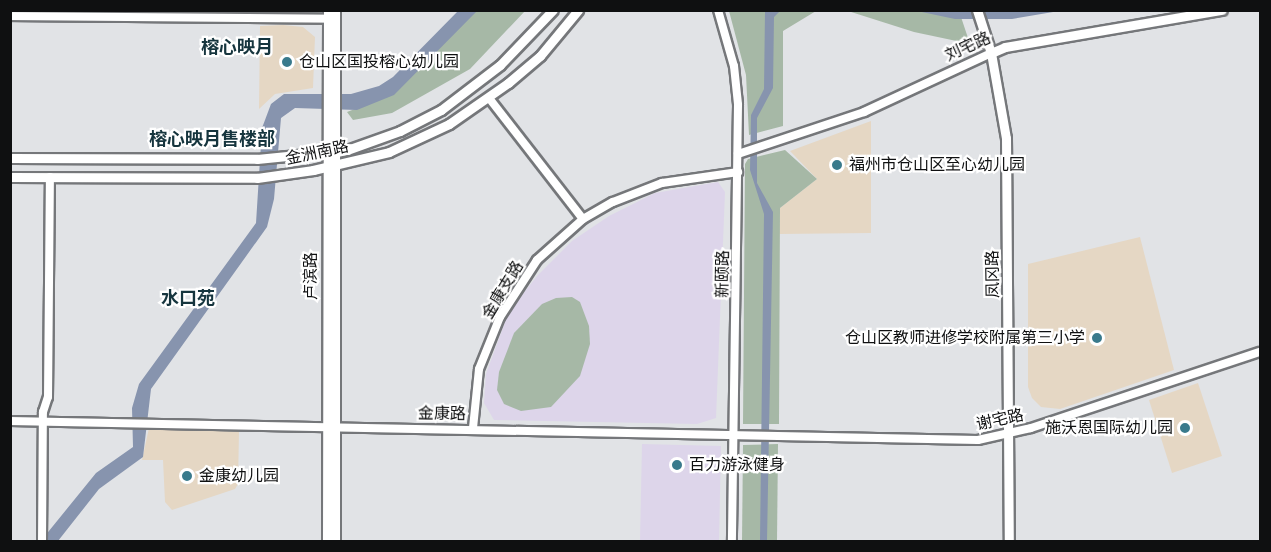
<!DOCTYPE html>
<meta charset="utf-8">
<style>
body{margin:0}
#map{position:relative;width:1271px;height:552px;overflow:hidden;background:#e1e3e6;font-family:Roboto,"Noto Sans SC",sans-serif}
div>[style]{position:absolute}
[style*='--x']{left:calc(var(--x)*1px);top:calc(var(--y)*1px);width:calc(var(--w)*1px);rotate:calc(var(--a)*1deg)}
.commercial>*{inset:0;background:#ddd5ea}
.education>*{inset:0;background:#e5d7c4}
.green>*{inset:0;background:#a6b8a6}
.water>*{inset:0;background:#8794ae}
.roads{filter:drop-shadow(2px 0 #75777a) drop-shadow(-2px 0 #75777a) drop-shadow(0 2px #75777a) drop-shadow(0 -2px #75777a)}
.minor>*{height:8px;margin:-4px;padding:0 4px;transform-origin:4px;border-radius:4px;background:#fff}
.major>*{height:9px;margin:-4.5px;padding:0 4.5px;transform-origin:4.5px;border-radius:4.5px;background:#fff}
.dots>*{width:16px;height:16px;translate:-50% -50%;box-sizing:border-box;border:3px solid #fff;border-radius:50%}
span{translate:-50% -50%;white-space:nowrap;text-align:center;line-height:1.15;-webkit-text-stroke:4.5px #fff;paint-order:stroke}
.street-label{font-size:16px;color:#0f1011}
.poi-label{font-size:16px;color:#0f1011}
.left{translate:0 -50%;text-align:left}
.right{translate:-100% -50%;text-align:right}
.neighbourhood-label{font-size:18px;color:#16353e;font-weight:700}
.frame{position:absolute;inset:0;border:12px solid #0f1011;pointer-events:none}
</style>
<div id="map">
<div class="commercial">
<i style="clip-path:polygon(718px 182px,725px 192px,716px 418px,697px 424px,494px 420px,484px 403px,486px 374px,509px 311px,538px 275px,572px 241px,609px 216px,655px 193px)"></i>
<i style="clip-path:polygon(642px 444px,721px 446px,719px 541px,640px 541px)"></i>
</div>
<div class="education">
<i style="clip-path:polygon(283px 25px,303px 27px,315px 37px,313px 88px,275px 94px,259px 109px,260px 26px)"></i>
<i style="clip-path:polygon(871px 121px,871px 233px,779px 234px,780px 208px,817px 179px,790px 151px)"></i>
<i style="clip-path:polygon(1140px 237px,1174px 370px,1060px 409px,1041px 407px,1032px 398px,1028px 387px,1028px 264px)"></i>
<i style="clip-path:polygon(1198px 383px,1222px 456px,1172px 473px,1149px 400px)"></i>
<i style="clip-path:polygon(149px 428px,239px 431px,238px 484px,235px 489px,172px 510px,165px 502px,163px 460px,142px 460px)"></i>
</div>
<div class="green">
<i style="clip-path:polygon(473px 11px,525px 11px,470px 69px,392px 113px,353px 120px,347px 112px,394px 94px)"></i>
<i style="clip-path:polygon(729px 11px,816px 11px,783px 31px,783px 126px,749px 135px,746px 75px)"></i>
<i style="clip-path:polygon(848px 11px,959px 11px,968px 38px,966px 43px,914px 32px)"></i>
<i style="clip-path:polygon(785px 150px,817px 179px,780px 208px,779px 424px,743px 424px,745px 164px,748px 159px)"></i>
<i style="clip-path:polygon(572px 297px,580px 302px,589px 326px,590px 344px,580px 376px,551px 407px,521px 411px,504px 404px,497px 390px,499px 372px,514px 333px,542px 304px,556px 298px)"></i>
<i style="clip-path:polygon(778px 444px,777px 541px,742px 542px,743px 445px)"></i>
</div>
<div class="water">
<i style="clip-path:polygon(458px 11px,477px 11px,394px 95px,357px 110px,295px 108px,281px 118px,274px 199px,267px 227px,151px 389px,143px 457px,99px 489px,58px 541px,40px 542px,96px 473px,133px 447px,132px 408px,139px 384px,256px 223px,262px 128px,271px 104px,284px 94px,351px 94px,379px 86px,393px 77px)"></i>
<i style="clip-path:polygon(765px 11px,780px 11px,774px 17px,773px 88px,757px 118px,757px 183px,773px 212px,767px 542px,760px 541px,764px 214px,750px 170px,751px 115px,764px 89px)"></i>
<i style="clip-path:polygon(917px 11px,1059px 11px,1012px 19px,955px 19px)"></i>
</div>
<div class="roads">
<div class="minor">
<i style="--x:718;--y:10;--w:58;--a:74.1"></i>
<i style="--x:734;--y:66;--w:39;--a:84"></i>
<i style="--x:738;--y:105;--w:437;--a:90.8"></i>
<i style="--x:10;--y:16;--w:324;--a:0.5"></i>
<i style="--x:489;--y:98;--w:153;--a:52.2"></i>
<i style="--x:738;--y:154;--w:133;--a:-18.4"></i>
<i style="--x:864;--y:112;--w:140;--a:-24.9"></i>
<i style="--x:10;--y:421;--w:968;--a:1.12"></i>
<i style="--x:978;--y:440;--w:54;--a:-12.8"></i>
<i style="--x:1031;--y:428;--w:241;--a:-18.4"></i>
<i style="--x:473;--y:428;--w:59;--a:-84.2"></i>
<i style="--x:479;--y:369;--w:56;--a:-68"></i>
<i style="--x:500;--y:317;--w:68;--a:-57"></i>
<i style="--x:537;--y:260;--w:62;--a:-41.7"></i>
<i style="--x:583;--y:219;--w:34;--a:-30"></i>
<i style="--x:613;--y:202;--w:53;--a:-21.2"></i>
<i style="--x:662;--y:183;--w:77;--a:-8.2"></i>
<i style="--x:42;--y:542;--w:130;--a:-89.6"></i>
<i style="--x:43;--y:412;--w:16;--a:-72"></i>
<i style="--x:48;--y:397;--w:220;--a:-89.5"></i>
</div>
<div class="major">
<i style="--x:977;--y:10;--w:45;--a:72"></i>
<i style="--x:991;--y:53;--w:86;--a:80"></i>
<i style="--x:1006;--y:138;--w:404;--a:89.6"></i>
<i style="--x:991;--y:53;--w:15;--a:-23"></i>
<i style="--x:1005;--y:47;--w:220;--a:-9.7"></i>
<i style="--x:10;--y:158;--w:247;--a:0.2"></i>
<i style="--x:257;--y:159;--w:90;--a:-5.7"></i>
<i style="--x:347;--y:150;--w:56;--a:-19.7"></i>
<i style="--x:400;--y:131;--w:46;--a:-27.1"></i>
<i style="--x:441;--y:110;--w:74;--a:-37.3"></i>
<i style="--x:500;--y:65;--w:76;--a:-46.1"></i>
<i style="--x:10;--y:177;--w:247;--a:0.2"></i>
<i style="--x:257;--y:178;--w:57;--a:-8.1"></i>
<i style="--x:313;--y:170;--w:78;--a:-13.3"></i>
<i style="--x:389;--y:152;--w:66;--a:-25"></i>
<i style="--x:449;--y:124;--w:72;--a:-34.8"></i>
<i style="--x:508;--y:83;--w:42;--a:-40.2"></i>
<i style="--x:540;--y:56;--w:60;--a:-50.4"></i>
<i style="--x:327;--y:542;--w:532;--a:-89.89"></i>
<i style="--x:335;--y:542;--w:532;--a:-90"></i>
</div>
</div>
<div class="dots">
<i style="left:287px;top:62px;background:#397a8c"></i>
<i style="left:837px;top:165px;background:#397a8c"></i>
<i style="left:1097px;top:338px;background:#397a8c"></i>
<i style="left:1185px;top:428px;background:#397a8c"></i>
<i style="left:677px;top:465px;background:#397a8c"></i>
<i style="left:187px;top:476px;background:#397a8c"></i>
</div>
<div class="street-label">
<span style="left:968px;top:47px;rotate:-24deg">刘宅路</span>
<span style="left:317px;top:153px;rotate:-12deg">金洲南路</span>
<span style="left:723px;top:274px;rotate:-89deg">新颐路</span>
<span style="left:993px;top:274px;rotate:-91deg">凤冈路</span>
<span style="left:311px;top:276px;rotate:-90deg">卢滨路</span>
<span style="left:503px;top:290px;rotate:-59deg">金康支路</span>
<span style="left:442px;top:414px;rotate:1deg">金康路</span>
<span style="left:1000px;top:420px;rotate:-12deg">谢宅路</span>
</div>
<div class="poi-label">
<span class="left" style="left:299px;top:62px">仓山区国投榕心幼儿园</span>
<span class="left" style="left:849px;top:165px">福州市仓山区至心幼儿园</span>
<span class="right" style="left:1085px;top:338px">仓山区教师进修学校附属第三小学</span>
<span class="right" style="left:1173px;top:428px">施沃恩国际幼儿园</span>
<span class="left" style="left:689px;top:465px">百力游泳健身</span>
<span class="left" style="left:199px;top:476px">金康幼儿园</span>
</div>
<div class="neighbourhood-label">
<span style="left:237px;top:47px">榕心映月</span>
<span style="left:212px;top:139px">榕心映月售楼部</span>
<span style="left:188px;top:298px">水口苑</span>
</div>
<div class="frame"></div>
</div>
